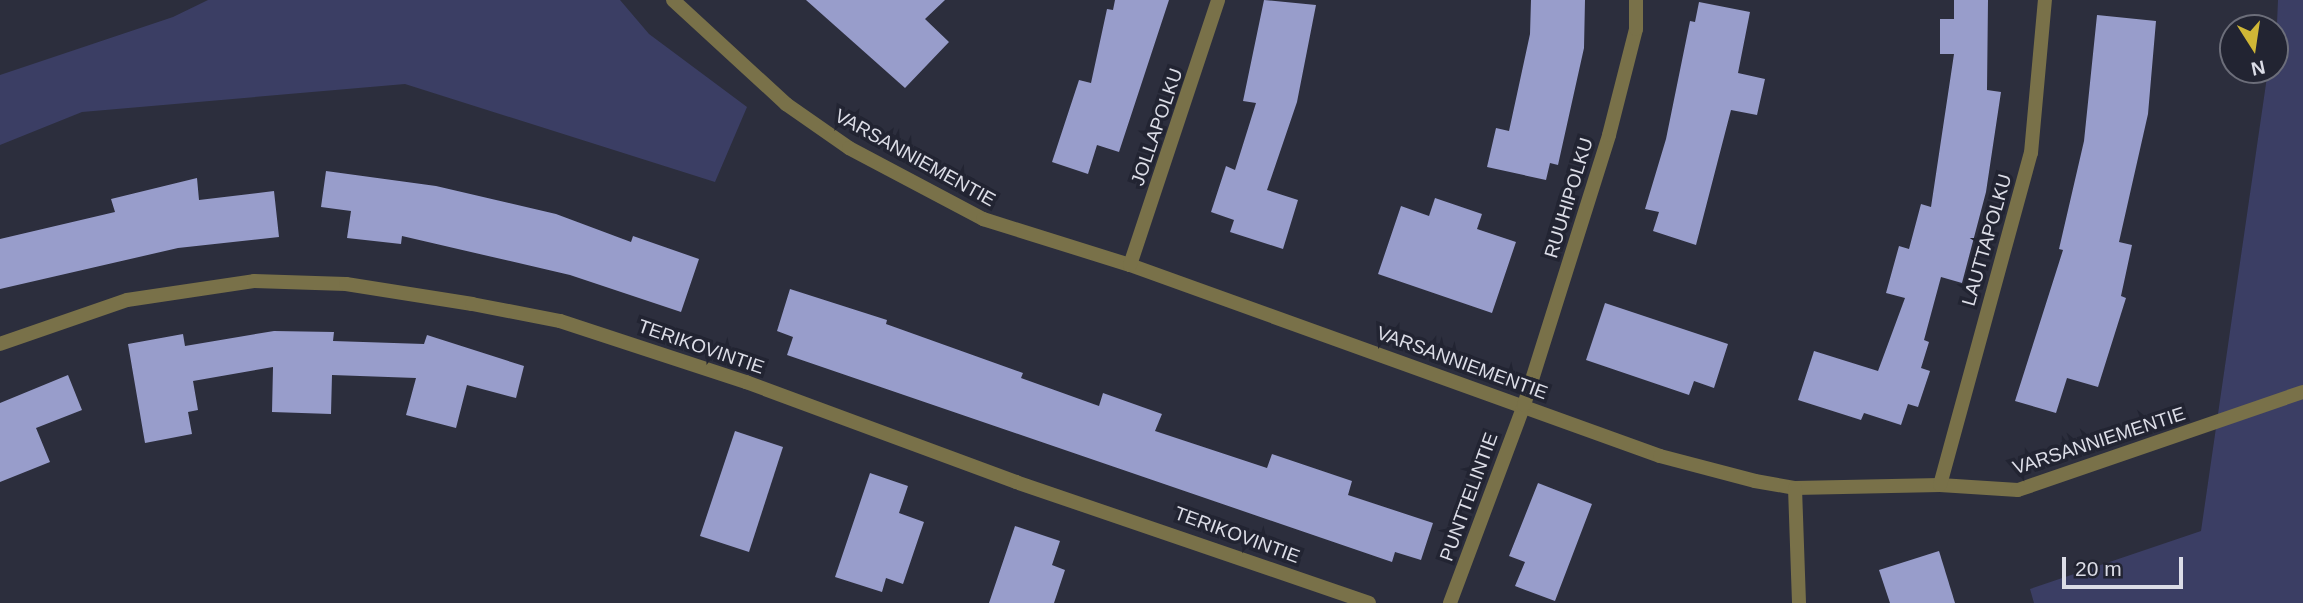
<!DOCTYPE html>
<style>
body{margin:0}
#map{position:relative;width:2303px;height:603px;overflow:hidden;background:#2c2e3d;font-family:Arial,sans-serif}
div>[style]{position:absolute}
[style*='--x']{left:calc(var(--x)*1px);top:calc(var(--y)*1px);width:calc(var(--w)*1px);rotate:calc(var(--a)*1deg)}
.green>*{inset:0;background:#3b3e64}
.building>*{inset:0;background:#989dcb}
.minor>*{height:14px;margin:-7px;padding:0 7px;transform-origin:7px;border-radius:7px;background:#797149}
span{translate:-50% -50%;white-space:nowrap;text-align:center;line-height:1.15;-webkit-text-stroke:7px #222432;paint-order:stroke}
.street-label{font-size:19px;color:#dcdde7}
.north{position:absolute;left:2219px;top:14px;width:70px;height:70px;box-sizing:border-box;background:#222432;border:2px solid #6c6e7a;border-radius:50%;rotate:168deg;font-size:19px;font-weight:700;line-height:28px;text-align:center;color:#dcdde7}
.north::after{content:'';display:block;margin:auto;width:24px;height:32px;background:#d0b736;clip-path:polygon(50% 0,100% 100%,50% 72%,0 100%)}
.scale{position:absolute;left:2062px;top:557px;width:121px;height:32px;box-sizing:border-box;border:4px solid #dcdde7;border-top:0;padding-left:9px;font-size:21px;line-height:24px;white-space:nowrap;color:#dcdde7;-webkit-text-stroke:5px #222432;paint-order:stroke}
</style>
<div id="map">
<div class="green">
<i style="clip-path:polygon(208px 0,620px 0,649px 34px,747px 107px,715px 182px,405px 84px,82px 112px,0 145px,0 75px,173px 17px)"></i>
<i style="clip-path:polygon(2278px 0,2303px 0,2303px 603px,2034px 603px,2030px 589px,2201px 531px,2268px 70px,2275px 70px)"></i>
</div>
<div class="building">
<i style="clip-path:polygon(806px 0,945px 0,925px 19px,949px 42px,905px 88px)"></i>
<i style="clip-path:polygon(1115px 0,1169px 0,1119px 152px,1097px 145px,1088px 174px,1052px 162px,1079px 80px,1091px 83px,1107px 9px,1113px 10px)"></i>
<i style="clip-path:polygon(1264px 0,1316px 5px,1297px 102px,1267px 190px,1298px 200px,1283px 249px,1230px 232px,1234px 220px,1211px 212px,1226px 166px,1235px 170px,1256px 103px,1243px 101px)"></i>
<i style="clip-path:polygon(1531px 0,1585px 0,1584px 48px,1558px 165px,1550px 163px,1546px 180px,1487px 167px,1496px 128px,1509px 131px,1530px 34px)"></i>
<i style="clip-path:polygon(1954px 0,1988px 0,1987px 90px,2001px 92px,1986px 192px,1962px 283px,1941px 277px,1924px 340px,1929px 342px,1921px 368px,1930px 371px,1918px 407px,1908px 404px,1901px 425px,1864px 413px,1861px 420px,1798px 400px,1814px 351px,1878px 371px,1905px 298px,1886px 293px,1899px 246px,1909px 249px,1921px 204px,1931px 207px,1954px 54px,1940px 54px,1940px 19px,1954px 19px)"></i>
<i style="clip-path:polygon(1699px 2px,1750px 12px,1738px 73px,1765px 79px,1757px 115px,1731px 110px,1696px 245px,1653px 231px,1659px 212px,1645px 209px,1666px 139px,1690px 21px,1695px 22px)"></i>
<i style="clip-path:polygon(2097px 15px,2156px 21px,2148px 114px,2119px 242px,2132px 245px,2121px 296px,2126px 298px,2098px 387px,2067px 378px,2056px 413px,2015px 401px,2063px 250px,2059px 249px,2084px 141px)"></i>
<i style="clip-path:polygon(326px 171px,436px 186px,556px 214px,631px 242px,633px 236px,699px 259px,681px 312px,570px 275px,402px 236px,401px 244px,347px 238px,351px 211px,321px 207px)"></i>
<i style="clip-path:polygon(197px 178px,199px 200px,274px 191px,279px 237px,178px 248px,0 289px,0 239px,115px 212px,111px 199px)"></i>
<i style="clip-path:polygon(1435px 198px,1482px 214px,1477px 229px,1516px 242px,1492px 313px,1378px 274px,1401px 206px,1429px 216px)"></i>
<i style="clip-path:polygon(790px 289px,887px 320px,886px 324px,1023px 373px,1021px 378px,1099px 406px,1103px 393px,1162px 414px,1155px 431px,1267px 468px,1272px 454px,1352px 481px,1348px 495px,1433px 523px,1421px 560px,1395px 552px,1392px 562px,787px 355px,793px 337px,777px 331px)"></i>
<i style="clip-path:polygon(1605px 303px,1728px 344px,1714px 388px,1694px 381px,1689px 395px,1586px 360px)"></i>
<i style="clip-path:polygon(274px 331px,334px 332px,333px 341px,424px 344px,427px 335px,524px 366px,516px 398px,467px 385px,456px 428px,406px 415px,416px 378px,332px 375px,331px 414px,272px 412px,273px 367px,193px 381px,198px 410px,188px 412px,192px 434px,145px 443px,128px 344px,183px 334px,185px 346px)"></i>
<i style="clip-path:polygon(68px 375px,82px 410px,36px 428px,50px 462px,0 482px,0 403px)"></i>
<i style="clip-path:polygon(735px 431px,783px 447px,749px 552px,700px 536px)"></i>
<i style="clip-path:polygon(870px 473px,908px 486px,899px 513px,924px 522px,903px 584px,886px 578px,882px 592px,835px 577px)"></i>
<i style="clip-path:polygon(1538px 483px,1592px 504px,1555px 601px,1515px 586px,1525px 562px,1509px 556px)"></i>
<i style="clip-path:polygon(1015px 526px,1060px 541px,1052px 565px,1065px 570px,1054px 603px,989px 603px)"></i>
<i style="clip-path:polygon(1939px 551px,1955px 603px,1890px 603px,1879px 570px)"></i>
</div>
<div class="minor">
<i style="--x:673;--y:0;--w:154;--a:42.6"></i>
<i style="--x:786;--y:104;--w:77;--a:34.9"></i>
<i style="--x:849;--y:148;--w:152;--a:27.9"></i>
<i style="--x:983;--y:219;--w:154;--a:17.4"></i>
<i style="--x:1130;--y:265;--w:563;--a:19.82"></i>
<i style="--x:1660;--y:456;--w:98;--a:14.7"></i>
<i style="--x:1755;--y:481;--w:41;--a:9.9"></i>
<i style="--x:1795;--y:488;--w:145;--a:-1.2"></i>
<i style="--x:1940;--y:485;--w:78;--a:3.7"></i>
<i style="--x:2018;--y:490;--w:301;--a:-19"></i>
<i style="--x:1130;--y:265;--w:279;--a:-71.6"></i>
<i style="--x:0;--y:344;--w:134;--a:-19.1"></i>
<i style="--x:127;--y:300;--w:128;--a:-8.5"></i>
<i style="--x:254;--y:281;--w:92;--a:1.9"></i>
<i style="--x:346;--y:284;--w:128;--a:9"></i>
<i style="--x:472;--y:304;--w:90;--a:10.9"></i>
<i style="--x:560;--y:321;--w:196;--a:18.2"></i>
<i style="--x:746;--y:382;--w:288;--a:20.3"></i>
<i style="--x:1016;--y:482;--w:373;--a:18.9"></i>
<i style="--x:1940;--y:485;--w:344;--a:-74.7"></i>
<i style="--x:2031;--y:153;--w:154;--a:-84.8"></i>
<i style="--x:1795;--y:488;--w:115;--a:88"></i>
<i style="--x:1450;--y:603;--w:211;--a:-69.5"></i>
<i style="--x:1524;--y:405;--w:283;--a:-72.5"></i>
<i style="--x:1609;--y:135;--w:109;--a:-75.7"></i>
<i style="--x:1636;--y:29;--w:29;--a:-90"></i>
</div>
<div class="street-label">
<span style="left:1157px;top:127px;rotate:-71deg">JOLLAPOLKU</span>
<span style="left:915px;top:158px;rotate:29deg">VARSANNIEMENTIE</span>
<span style="left:1569px;top:198px;rotate:-73deg">RUUHIPOLKU</span>
<span style="left:1987px;top:240px;rotate:-74deg">LAUTTAPOLKU</span>
<span style="left:701px;top:347px;rotate:19deg">TERIKOVINTIE</span>
<span style="left:1462px;top:363px;rotate:20deg">VARSANNIEMENTIE</span>
<span style="left:2099px;top:441px;rotate:-18deg">VARSANNIEMENTIE</span>
<span style="left:1469px;top:497px;rotate:-70deg">PUNTTELINTIE</span>
<span style="left:1237px;top:535px;rotate:20deg">TERIKOVINTIE</span>
</div>
<div class="north">N</div>
<div class="scale">20 m</div>
</div>
